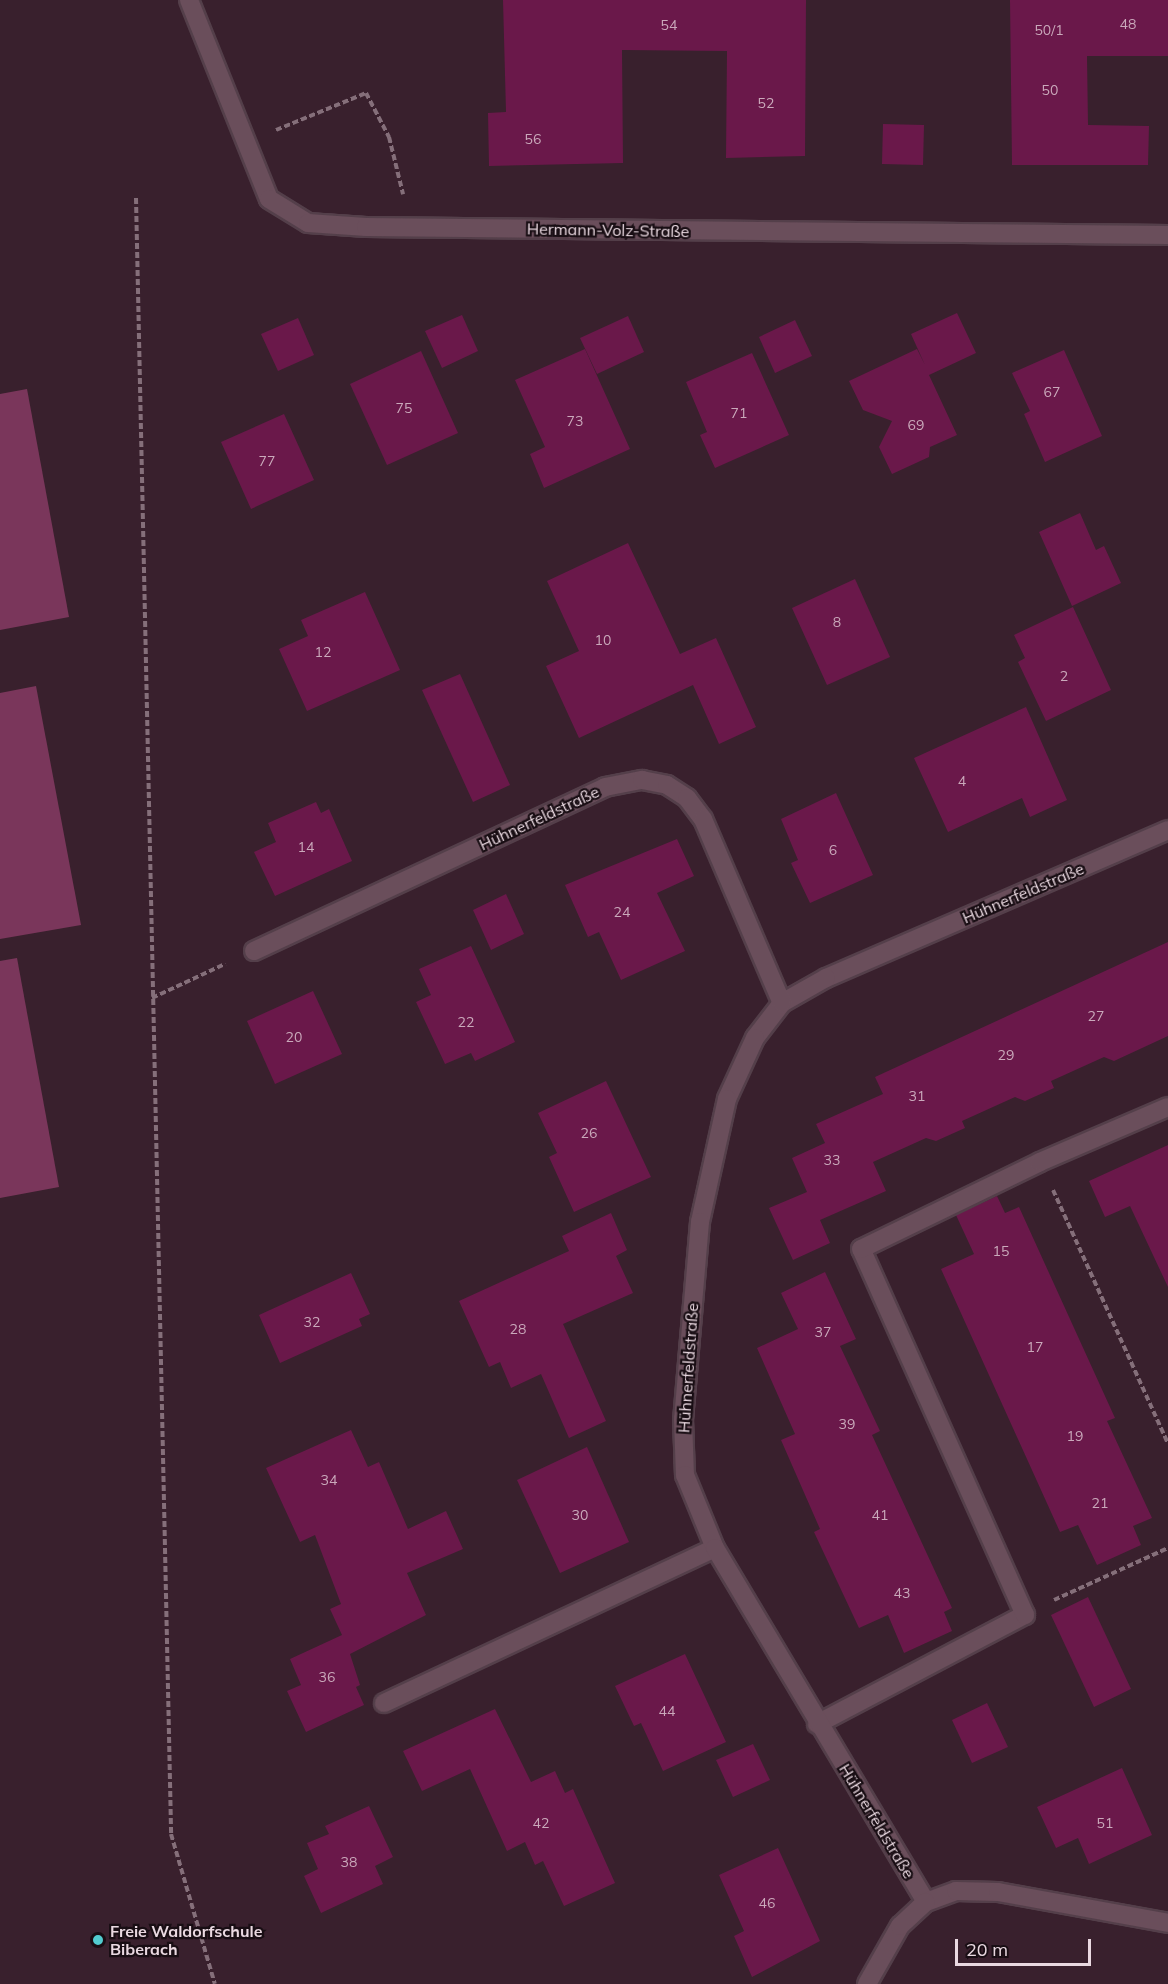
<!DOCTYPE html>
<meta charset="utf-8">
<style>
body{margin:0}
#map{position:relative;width:1168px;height:1984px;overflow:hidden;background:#39202d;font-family:Mulish,sans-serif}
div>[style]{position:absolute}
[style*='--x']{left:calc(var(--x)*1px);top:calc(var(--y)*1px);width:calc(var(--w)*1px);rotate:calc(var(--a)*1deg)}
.green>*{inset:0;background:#7a365b}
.building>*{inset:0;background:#6a184a}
.path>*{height:4px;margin-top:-2px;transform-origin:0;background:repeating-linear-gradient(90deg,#856f7a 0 6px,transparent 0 9px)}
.roads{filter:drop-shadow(2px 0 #543f4a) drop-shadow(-2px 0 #543f4a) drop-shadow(0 2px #543f4a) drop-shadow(0 -2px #543f4a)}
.lane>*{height:18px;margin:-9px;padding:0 9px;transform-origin:9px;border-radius:9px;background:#6a4e5b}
.street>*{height:18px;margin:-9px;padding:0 9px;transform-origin:9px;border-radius:9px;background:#6a4e5b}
.dots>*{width:16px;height:16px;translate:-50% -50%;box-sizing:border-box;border:3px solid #190e14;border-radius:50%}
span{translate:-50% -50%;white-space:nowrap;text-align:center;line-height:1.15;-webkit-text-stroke:4.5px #190e14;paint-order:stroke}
.number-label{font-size:14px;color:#caa9bb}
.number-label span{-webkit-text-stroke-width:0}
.street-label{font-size:16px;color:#ead9e1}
.poi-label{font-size:16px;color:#ead9e1;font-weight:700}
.left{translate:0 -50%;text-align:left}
.scale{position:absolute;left:955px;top:1939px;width:136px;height:27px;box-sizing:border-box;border:3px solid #ead9e1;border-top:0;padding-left:8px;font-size:18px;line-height:21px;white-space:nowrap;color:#ead9e1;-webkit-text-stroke:4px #190e14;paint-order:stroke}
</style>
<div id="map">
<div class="green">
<i style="clip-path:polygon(27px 389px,69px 617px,0 630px,0 394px)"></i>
<i style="clip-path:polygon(36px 686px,81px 925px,0 939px,0 693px)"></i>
<i style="clip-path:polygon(17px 958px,59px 1187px,0 1198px,0 961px)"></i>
</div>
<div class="building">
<i style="clip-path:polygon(503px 0,806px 0,805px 156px,726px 158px,727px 51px,622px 50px,623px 163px,489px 166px,488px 113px,506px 112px)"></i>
<i style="clip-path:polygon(1010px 0,1168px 0,1168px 56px,1087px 56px,1088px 125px,1149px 126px,1148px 165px,1012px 165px)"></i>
<i style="clip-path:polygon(883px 124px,924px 125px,923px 165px,882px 164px)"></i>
<i style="clip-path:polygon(957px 313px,976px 353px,929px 375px,957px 435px,930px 447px,929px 457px,892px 474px,879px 447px,892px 421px,863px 410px,849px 381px,917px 349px,925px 365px,911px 334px)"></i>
<i style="clip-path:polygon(462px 315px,478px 351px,442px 368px,425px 331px)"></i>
<i style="clip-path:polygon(628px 316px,644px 352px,597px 374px,580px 338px)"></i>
<i style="clip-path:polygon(298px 318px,314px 355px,278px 371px,261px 334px)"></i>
<i style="clip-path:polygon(795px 320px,812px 356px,775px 373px,759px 337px)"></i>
<i style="clip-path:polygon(585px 349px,630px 449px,544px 488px,530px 454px,545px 447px,515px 380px)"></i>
<i style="clip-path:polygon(1064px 350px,1102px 436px,1045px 462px,1024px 414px,1030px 411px,1012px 373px)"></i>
<i style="clip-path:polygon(421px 351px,458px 433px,387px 465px,350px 384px)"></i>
<i style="clip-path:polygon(752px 353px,789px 435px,715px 468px,700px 435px,707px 432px,686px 382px)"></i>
<i style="clip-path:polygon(284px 414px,314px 480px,251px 509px,221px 442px)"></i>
<i style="clip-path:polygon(1080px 513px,1096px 550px,1104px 546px,1121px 583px,1072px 606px,1039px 532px)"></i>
<i style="clip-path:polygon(628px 543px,680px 654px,716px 638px,756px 727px,719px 744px,693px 685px,579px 738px,546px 666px,579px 651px,547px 581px)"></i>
<i style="clip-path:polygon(855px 579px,890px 657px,827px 685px,792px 608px)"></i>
<i style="clip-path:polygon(365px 592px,400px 670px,307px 711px,279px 649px,308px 636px,301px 620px)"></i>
<i style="clip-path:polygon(1073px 607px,1111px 690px,1046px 721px,1018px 662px,1025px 658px,1014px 635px)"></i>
<i style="clip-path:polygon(460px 674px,510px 785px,473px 802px,422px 690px)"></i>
<i style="clip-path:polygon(1026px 707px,1067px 800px,1030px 817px,1022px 798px,948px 832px,914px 758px)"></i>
<i style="clip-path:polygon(836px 793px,873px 875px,810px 903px,791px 863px,798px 860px,781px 819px)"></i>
<i style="clip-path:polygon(316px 802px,321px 813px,329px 809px,352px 861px,275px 896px,254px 852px,276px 842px,268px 823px)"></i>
<i style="clip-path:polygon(677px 839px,694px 876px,657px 893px,685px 951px,621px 980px,599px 932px,588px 937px,565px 885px)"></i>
<i style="clip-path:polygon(506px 894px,524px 934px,491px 950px,473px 910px)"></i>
<i style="clip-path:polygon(1168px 942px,1168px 1036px,1114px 1061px,1104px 1057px,1051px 1081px,1054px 1088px,1025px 1101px,1015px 1097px,962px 1121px,965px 1128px,936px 1141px,926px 1138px,873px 1162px,886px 1191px,820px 1220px,830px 1243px,793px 1260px,769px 1208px,807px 1192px,792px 1158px,825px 1143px,816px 1124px,883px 1094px,875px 1077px)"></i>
<i style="clip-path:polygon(471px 946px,515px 1042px,475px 1061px,471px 1053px,445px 1064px,416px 1002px,431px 995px,419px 969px)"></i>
<i style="clip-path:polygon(313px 991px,342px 1054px,275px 1084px,247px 1021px)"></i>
<i style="clip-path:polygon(606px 1081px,651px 1177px,574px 1212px,549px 1157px,557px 1153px,538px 1113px)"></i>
<i style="clip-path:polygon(1168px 1145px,1168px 1287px,1130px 1206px,1105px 1217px,1089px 1181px)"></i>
<i style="clip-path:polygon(997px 1196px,1005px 1213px,1019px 1207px,1115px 1418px,1107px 1421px,1152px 1518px,1133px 1526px,1141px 1545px,1097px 1565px,1078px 1525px,1060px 1532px,941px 1269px,974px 1254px,956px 1215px)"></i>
<i style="clip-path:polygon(611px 1213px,627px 1250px,616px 1256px,633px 1293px,563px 1324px,606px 1421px,569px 1438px,541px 1374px,511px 1388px,500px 1362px,489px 1367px,459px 1301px,569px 1251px,562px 1236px)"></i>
<i style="clip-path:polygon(825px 1272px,856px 1339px,840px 1346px,880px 1431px,872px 1435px,952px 1608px,944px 1612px,952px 1631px,904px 1653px,888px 1615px,859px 1628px,814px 1532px,820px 1529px,781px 1440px,795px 1434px,757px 1348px,798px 1329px,781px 1293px)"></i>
<i style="clip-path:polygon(351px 1273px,370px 1314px,359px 1319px,362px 1326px,280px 1363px,259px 1315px)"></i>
<i style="clip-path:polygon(351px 1430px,368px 1467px,379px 1462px,408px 1529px,446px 1511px,463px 1549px,407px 1573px,426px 1615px,350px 1654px,360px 1685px,356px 1687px,364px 1705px,306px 1732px,287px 1691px,301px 1685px,290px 1659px,342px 1635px,330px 1609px,341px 1604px,315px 1535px,300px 1542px,266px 1468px)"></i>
<i style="clip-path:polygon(587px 1447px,629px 1542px,560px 1573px,517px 1480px)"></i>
<i style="clip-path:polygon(1088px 1597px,1131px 1689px,1094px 1707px,1051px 1615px)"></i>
<i style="clip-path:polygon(685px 1654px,726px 1742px,663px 1771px,641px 1723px,634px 1726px,615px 1686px)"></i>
<i style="clip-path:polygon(987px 1703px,1008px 1747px,972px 1763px,952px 1720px)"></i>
<i style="clip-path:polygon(495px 1709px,531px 1782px,555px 1771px,565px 1793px,573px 1789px,615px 1883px,564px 1906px,543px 1861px,535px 1865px,525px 1842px,507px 1851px,470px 1769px,422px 1791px,403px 1751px)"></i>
<i style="clip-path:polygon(753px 1744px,770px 1780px,733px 1797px,716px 1760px)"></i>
<i style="clip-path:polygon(1122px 1768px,1152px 1835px,1089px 1864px,1078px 1838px,1056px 1848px,1037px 1807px)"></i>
<i style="clip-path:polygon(369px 1806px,393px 1857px,375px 1866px,383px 1884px,321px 1913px,304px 1876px,318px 1869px,307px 1843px,329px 1834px,325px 1826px)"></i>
<i style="clip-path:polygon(778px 1848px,820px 1941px,752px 1977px,734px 1936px,744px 1931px,719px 1875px)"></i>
</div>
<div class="path">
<i style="--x:276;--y:130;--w:97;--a:-22.3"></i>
<i style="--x:366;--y:93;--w:50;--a:62.4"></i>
<i style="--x:389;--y:137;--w:59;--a:76.2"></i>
<i style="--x:136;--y:198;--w:1636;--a:88.77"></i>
<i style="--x:171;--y:1834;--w:156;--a:73.7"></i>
<i style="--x:152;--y:998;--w:81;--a:-25"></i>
<i style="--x:1053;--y:1190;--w:278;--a:65.6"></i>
<i style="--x:1054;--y:1600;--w:125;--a:-24.5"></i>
</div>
<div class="roads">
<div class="lane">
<i style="--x:384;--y:1703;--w:365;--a:-25.1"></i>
<i style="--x:817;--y:1724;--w:235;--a:-27.7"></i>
</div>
<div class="street">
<i style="--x:189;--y:0;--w:214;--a:68.1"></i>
<i style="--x:269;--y:199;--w:46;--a:31.6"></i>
<i style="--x:308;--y:223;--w:58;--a:3.9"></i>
<i style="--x:366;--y:227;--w:802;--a:0.57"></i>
<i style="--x:1168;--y:830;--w:373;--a:156.6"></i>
<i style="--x:826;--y:978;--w:51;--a:150.4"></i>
<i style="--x:782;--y:1003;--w:44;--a:127.6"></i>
<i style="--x:755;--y:1038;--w:67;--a:114.7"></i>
<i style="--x:727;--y:1099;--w:126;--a:102.4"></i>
<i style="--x:700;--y:1222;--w:198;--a:94.9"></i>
<i style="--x:683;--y:1419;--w:56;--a:88"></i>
<i style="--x:685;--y:1475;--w:79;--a:67.7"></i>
<i style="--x:715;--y:1548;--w:412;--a:59.2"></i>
<i style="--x:926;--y:1902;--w:32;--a:-20"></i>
<i style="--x:956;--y:1891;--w:42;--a:1.4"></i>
<i style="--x:998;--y:1892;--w:173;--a:10.3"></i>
<i style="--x:254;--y:951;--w:387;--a:-25"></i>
<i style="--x:605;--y:787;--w:38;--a:-11"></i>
<i style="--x:642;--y:780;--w:25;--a:11"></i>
<i style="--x:667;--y:785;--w:24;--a:33"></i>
<i style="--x:687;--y:798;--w:26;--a:53"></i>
<i style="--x:703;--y:819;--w:200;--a:66.8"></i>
<i style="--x:1025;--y:1615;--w:401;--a:-114.1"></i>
<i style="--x:861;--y:1249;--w:199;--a:-25.9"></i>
<i style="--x:1040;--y:1162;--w:139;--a:-23.3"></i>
<i style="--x:867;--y:1984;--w:67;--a:-60.4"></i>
<i style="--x:900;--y:1926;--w:35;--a:-43"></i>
</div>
</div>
<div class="dots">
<i style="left:98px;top:1940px;background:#52ccd0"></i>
</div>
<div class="number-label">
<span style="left:1128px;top:24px">48</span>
<span style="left:669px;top:25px">54</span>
<span style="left:1049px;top:30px">50/1</span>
<span style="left:1050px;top:90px">50</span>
<span style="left:766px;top:103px">52</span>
<span style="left:533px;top:139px">56</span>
<span style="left:1052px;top:392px">67</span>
<span style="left:404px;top:408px">75</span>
<span style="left:739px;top:413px">71</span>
<span style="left:575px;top:421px">73</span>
<span style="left:916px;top:425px">69</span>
<span style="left:267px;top:461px">77</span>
<span style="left:837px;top:622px">8</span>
<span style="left:603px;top:640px">10</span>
<span style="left:323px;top:652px">12</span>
<span style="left:1064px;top:676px">2</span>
<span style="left:962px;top:781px">4</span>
<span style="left:306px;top:847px">14</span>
<span style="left:833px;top:850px">6</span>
<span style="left:622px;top:912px">24</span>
<span style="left:1096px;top:1016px">27</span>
<span style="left:466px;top:1022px">22</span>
<span style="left:294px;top:1037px">20</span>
<span style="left:1006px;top:1055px">29</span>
<span style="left:917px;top:1096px">31</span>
<span style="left:589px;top:1133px">26</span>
<span style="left:832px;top:1160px">33</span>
<span style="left:1001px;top:1251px">15</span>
<span style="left:312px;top:1322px">32</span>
<span style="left:518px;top:1329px">28</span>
<span style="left:823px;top:1332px">37</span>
<span style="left:1035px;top:1347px">17</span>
<span style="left:847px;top:1424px">39</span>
<span style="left:1075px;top:1436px">19</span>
<span style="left:329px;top:1480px">34</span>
<span style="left:1100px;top:1503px">21</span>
<span style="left:580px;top:1515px">30</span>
<span style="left:880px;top:1515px">41</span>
<span style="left:902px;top:1593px">43</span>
<span style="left:327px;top:1677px">36</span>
<span style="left:667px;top:1711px">44</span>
<span style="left:541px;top:1823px">42</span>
<span style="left:1105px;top:1823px">51</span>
<span style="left:349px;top:1862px">38</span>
<span style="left:767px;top:1903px">46</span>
</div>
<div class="street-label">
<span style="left:608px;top:230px;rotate:1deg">Hermann-Volz-Straße</span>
<span style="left:539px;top:818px;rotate:-25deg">Hühnerfeldstraße</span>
<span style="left:1023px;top:893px;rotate:-23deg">Hühnerfeldstraße</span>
<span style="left:688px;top:1368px;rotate:-86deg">Hühnerfeldstraße</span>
<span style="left:877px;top:1821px;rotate:59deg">Hühnerfeldstraße</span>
</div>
<div class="poi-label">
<span class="left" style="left:110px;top:1940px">Freie Waldorfschule<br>Biberach</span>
</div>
<div class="scale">20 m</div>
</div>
